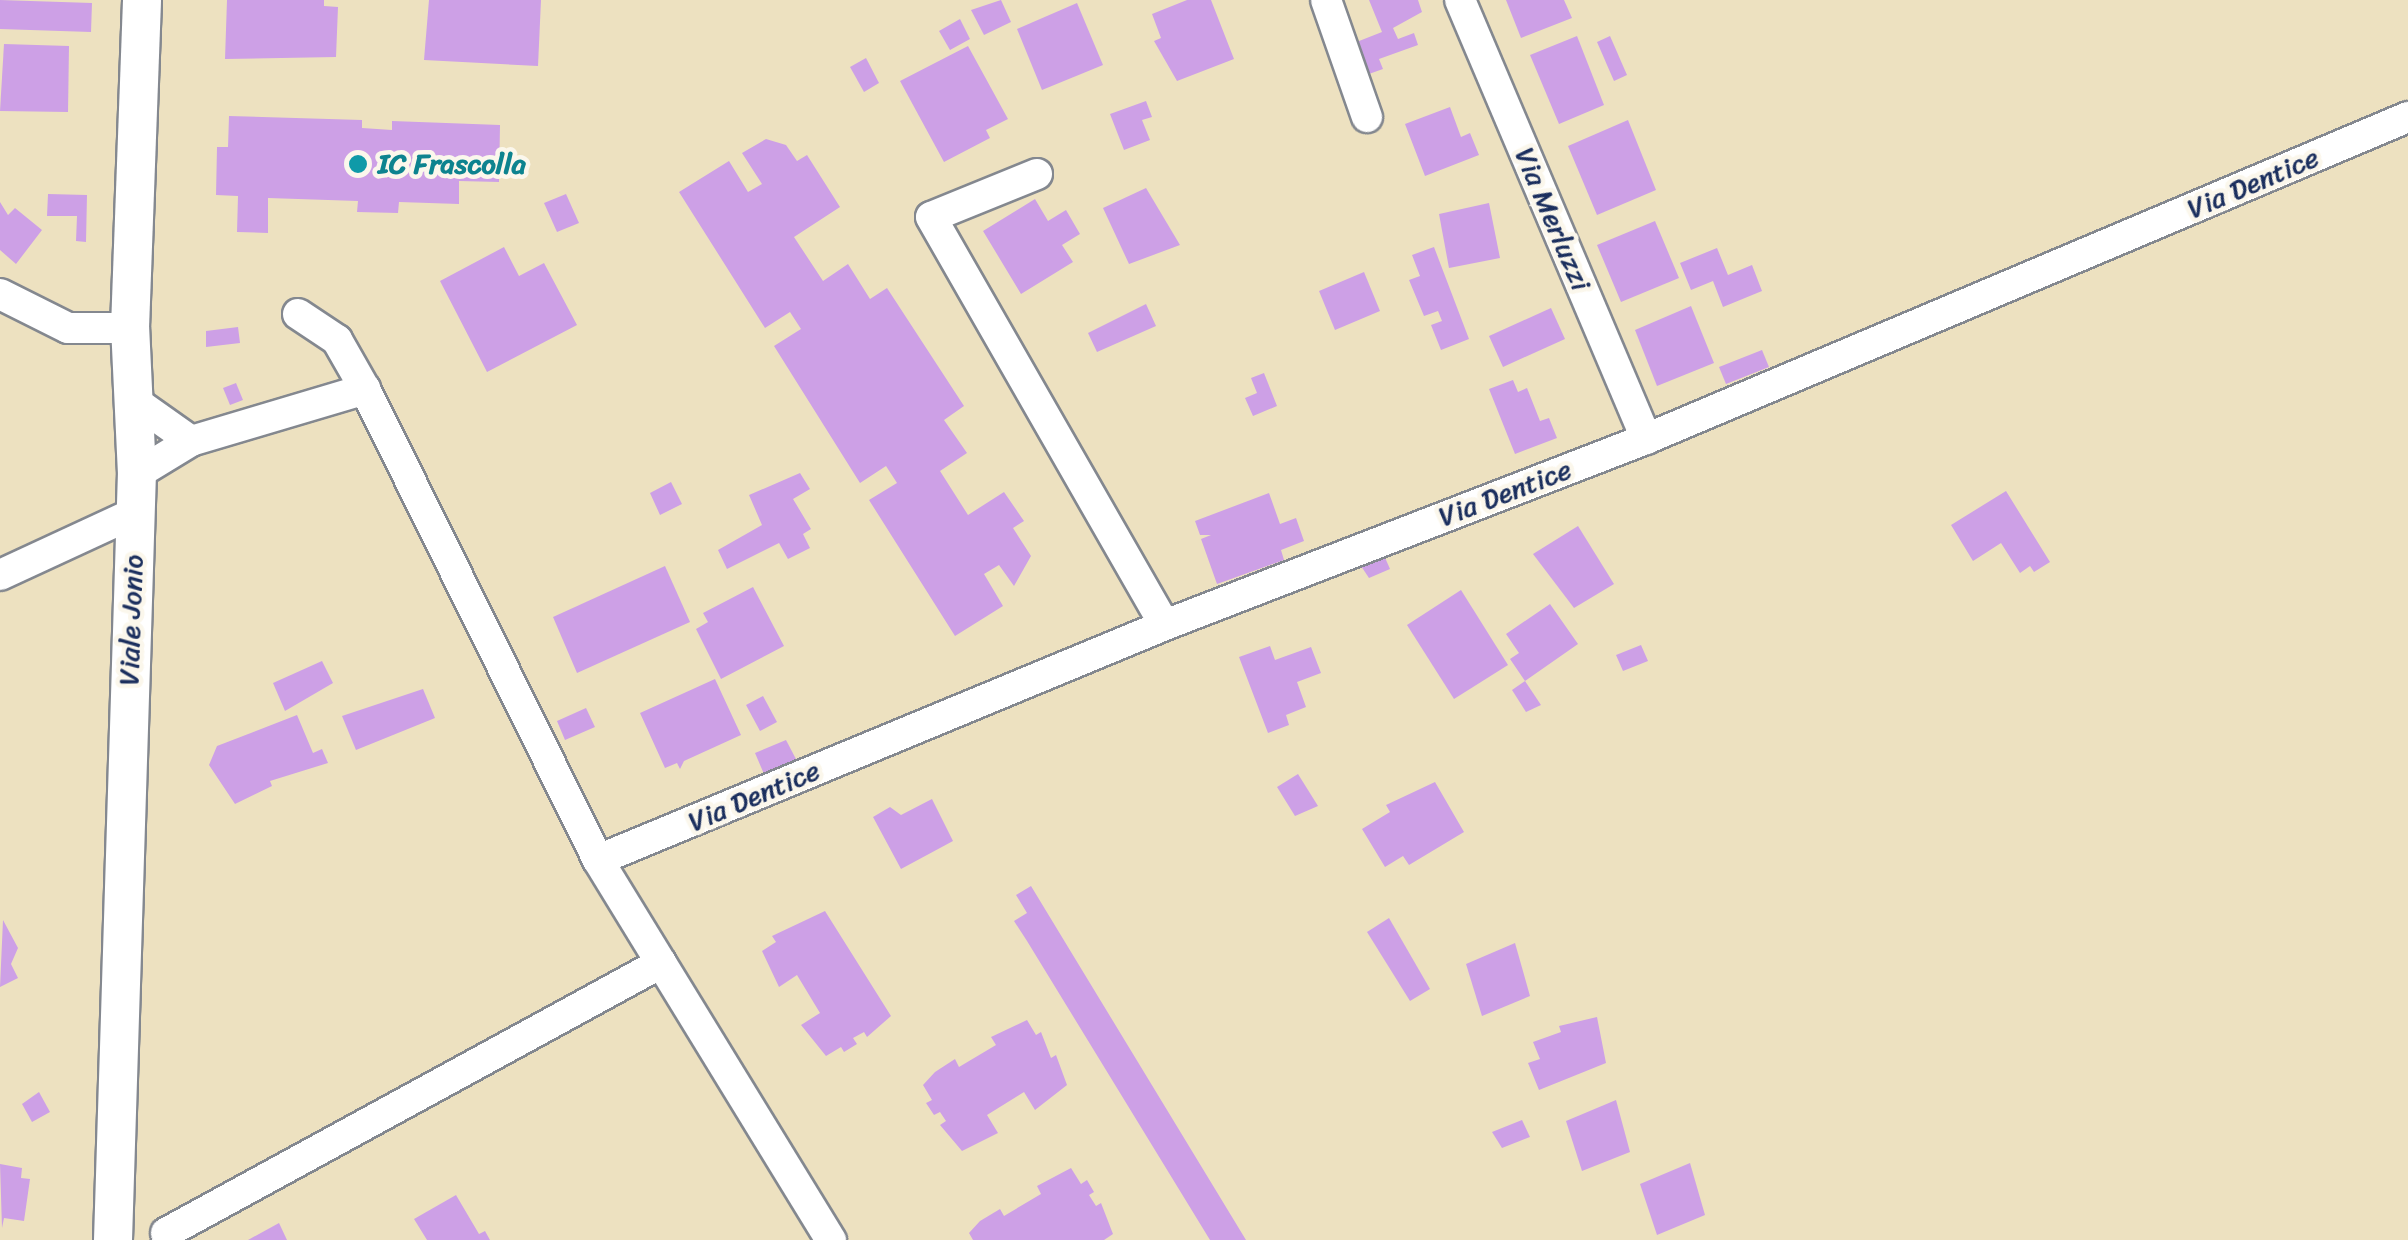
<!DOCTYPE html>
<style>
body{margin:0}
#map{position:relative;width:2408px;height:1240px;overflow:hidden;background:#ede1c0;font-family:Sriracha,sans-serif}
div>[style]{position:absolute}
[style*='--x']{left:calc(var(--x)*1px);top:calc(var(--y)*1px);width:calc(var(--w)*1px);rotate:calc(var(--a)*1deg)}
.building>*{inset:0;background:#cda0e6}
.roads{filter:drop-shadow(2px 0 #84888f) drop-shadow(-2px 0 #84888f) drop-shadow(0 2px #84888f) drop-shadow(0 -2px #84888f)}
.minor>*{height:30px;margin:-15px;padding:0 15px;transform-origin:15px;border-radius:15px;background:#fff}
.tertiary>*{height:38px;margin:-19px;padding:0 19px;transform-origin:19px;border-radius:19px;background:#fff}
.dots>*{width:28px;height:28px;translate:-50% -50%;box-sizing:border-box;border:5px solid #fbf7ec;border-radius:50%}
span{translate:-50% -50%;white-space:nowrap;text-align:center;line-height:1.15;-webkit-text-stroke:9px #fbf7ec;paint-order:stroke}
.culture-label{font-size:28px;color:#0d838f;font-weight:700}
.left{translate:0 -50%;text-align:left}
.street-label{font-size:28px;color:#1b2f5e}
</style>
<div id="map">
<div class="building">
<i style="clip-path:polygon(0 0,92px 3px,91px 32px,0 29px)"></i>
<i style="clip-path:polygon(227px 0,324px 0,324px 6px,338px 7px,336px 57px,225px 59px)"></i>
<i style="clip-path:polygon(429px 0,541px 0,538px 66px,424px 60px)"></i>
<i style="clip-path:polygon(1001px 0,1011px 22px,984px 35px,971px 10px)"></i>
<i style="clip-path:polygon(1187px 0,1211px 0,1234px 59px,1177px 81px,1154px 41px,1161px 38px,1152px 14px)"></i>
<i style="clip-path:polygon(1369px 0,1418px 0,1422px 12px,1393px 28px,1398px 39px,1414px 33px,1418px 45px,1379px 59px,1383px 69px,1366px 75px,1354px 43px,1382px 32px)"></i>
<i style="clip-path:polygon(1506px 0,1564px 0,1572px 18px,1521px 38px)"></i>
<i style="clip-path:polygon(1077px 3px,1103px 65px,1042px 90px,1017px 29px)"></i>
<i style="clip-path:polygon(960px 19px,970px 39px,950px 50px,939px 31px)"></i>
<i style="clip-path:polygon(1577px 36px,1604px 105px,1559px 124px,1530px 55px)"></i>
<i style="clip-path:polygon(1610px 36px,1627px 75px,1614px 81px,1597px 42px)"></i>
<i style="clip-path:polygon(4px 44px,69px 46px,68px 112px,0 111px)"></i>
<i style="clip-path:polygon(968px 46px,1008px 119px,986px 130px,990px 138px,944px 162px,900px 81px)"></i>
<i style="clip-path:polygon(866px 58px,879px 83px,864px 92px,850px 67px)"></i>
<i style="clip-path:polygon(1146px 101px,1152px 117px,1142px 120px,1150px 140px,1124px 150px,1110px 114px)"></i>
<i style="clip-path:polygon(1450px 107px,1461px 137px,1470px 133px,1479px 155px,1425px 176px,1405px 124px)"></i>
<i style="clip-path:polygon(229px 116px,362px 120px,362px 128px,392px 130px,392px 121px,500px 125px,499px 182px,459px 181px,459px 204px,399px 202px,398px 213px,357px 212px,358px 201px,268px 198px,268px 233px,237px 232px,238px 196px,216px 195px,217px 147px,228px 147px)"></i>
<i style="clip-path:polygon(1628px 120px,1656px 190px,1597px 215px,1568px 146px)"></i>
<i style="clip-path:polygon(766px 139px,786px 145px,797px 161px,807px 155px,840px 207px,794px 237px,823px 281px,848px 264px,870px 299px,887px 288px,964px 406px,944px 420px,967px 453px,940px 471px,968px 515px,1004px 492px,1024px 521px,1013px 528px,1031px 556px,1014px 586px,999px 565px,984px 574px,1003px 606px,955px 636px,869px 500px,897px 483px,886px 466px,860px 483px,774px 346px,801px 329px,790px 312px,765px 328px,679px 192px,729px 161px,748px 192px,762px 184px,742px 153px)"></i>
<i style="clip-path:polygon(1146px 188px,1180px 245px,1129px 264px,1103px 208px)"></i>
<i style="clip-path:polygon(48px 194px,87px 195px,86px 242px,76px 241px,77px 216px,47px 216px)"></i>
<i style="clip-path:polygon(566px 194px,579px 223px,557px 232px,544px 203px)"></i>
<i style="clip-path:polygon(1035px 199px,1048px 221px,1066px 210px,1080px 234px,1062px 245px,1073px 262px,1021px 294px,983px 231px)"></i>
<i style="clip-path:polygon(0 202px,8px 215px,15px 208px,42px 230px,16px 264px,0 250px)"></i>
<i style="clip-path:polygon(1489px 203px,1500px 258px,1449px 268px,1439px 214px)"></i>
<i style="clip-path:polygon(1655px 221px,1679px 278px,1621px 302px,1597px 245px)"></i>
<i style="clip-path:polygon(504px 247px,519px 276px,544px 263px,577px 325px,487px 372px,440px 281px)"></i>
<i style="clip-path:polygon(1434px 247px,1469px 339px,1441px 350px,1431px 325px,1442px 321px,1438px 311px,1424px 316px,1409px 280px,1420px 276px,1412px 255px)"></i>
<i style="clip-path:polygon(1717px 248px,1728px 275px,1752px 265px,1762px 291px,1723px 307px,1713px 281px,1691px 290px,1680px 263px)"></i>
<i style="clip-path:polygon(1364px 272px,1380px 311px,1335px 330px,1319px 291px)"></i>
<i style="clip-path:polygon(1146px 304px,1156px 326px,1097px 352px,1088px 333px)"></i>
<i style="clip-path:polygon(1691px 306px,1714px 363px,1657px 386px,1635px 330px)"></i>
<i style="clip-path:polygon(1551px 308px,1565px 339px,1503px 367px,1489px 336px)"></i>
<i style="clip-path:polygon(238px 327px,240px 343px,206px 347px,206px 331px)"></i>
<i style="clip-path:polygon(1762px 350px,1769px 367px,1726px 384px,1719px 367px)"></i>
<i style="clip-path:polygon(1264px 373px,1277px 406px,1253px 416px,1245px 398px,1257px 393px,1251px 378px)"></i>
<i style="clip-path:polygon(1513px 380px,1518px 392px,1527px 388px,1540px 421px,1549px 418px,1557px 438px,1515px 454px,1489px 389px)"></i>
<i style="clip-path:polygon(236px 383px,243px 400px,230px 405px,223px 388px)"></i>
<i style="clip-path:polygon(800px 473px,810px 489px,793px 499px,811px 529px,803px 534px,810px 548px,788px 559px,779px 543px,727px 569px,718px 550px,762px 525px,749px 495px)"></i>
<i style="clip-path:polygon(671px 482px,682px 504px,660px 515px,650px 493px)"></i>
<i style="clip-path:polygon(2006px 491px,2050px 562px,2034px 572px,2030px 566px,2020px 573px,2001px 543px,1973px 561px,1951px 525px)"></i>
<i style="clip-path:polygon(1269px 493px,1280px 524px,1296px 518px,1304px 541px,1281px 550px,1284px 560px,1217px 584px,1201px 539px,1211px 535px,1200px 535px,1195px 521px)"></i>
<i style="clip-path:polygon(1578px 526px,1614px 584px,1574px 608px,1533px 554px)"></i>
<i style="clip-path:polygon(1380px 546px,1390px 569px,1369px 578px,1355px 557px)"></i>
<i style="clip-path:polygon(665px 566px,690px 622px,577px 673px,553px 617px)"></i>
<i style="clip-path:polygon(753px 587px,784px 646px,721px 679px,696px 629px,708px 622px,703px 613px)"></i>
<i style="clip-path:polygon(1461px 590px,1508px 665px,1454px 699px,1407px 625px)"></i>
<i style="clip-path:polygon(1550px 604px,1578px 644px,1525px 681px,1510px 659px,1519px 653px,1506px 634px)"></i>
<i style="clip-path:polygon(1641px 645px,1648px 661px,1623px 671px,1616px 655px)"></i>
<i style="clip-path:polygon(1270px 646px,1275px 660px,1311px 647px,1321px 673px,1297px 682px,1306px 707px,1286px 715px,1289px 725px,1268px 733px,1239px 657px)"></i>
<i style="clip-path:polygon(322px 661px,333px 683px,285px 711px,273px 683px)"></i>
<i style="clip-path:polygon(715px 679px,741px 735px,684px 761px,680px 769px,677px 763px,665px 768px,640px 713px)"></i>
<i style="clip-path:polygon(1525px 681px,1541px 705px,1526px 712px,1512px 690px)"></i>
<i style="clip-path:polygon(423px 689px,435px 718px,356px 750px,342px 716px)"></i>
<i style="clip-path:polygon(763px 696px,777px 722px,760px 731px,746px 705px)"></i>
<i style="clip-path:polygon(586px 708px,595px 727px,565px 740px,557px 721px)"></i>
<i style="clip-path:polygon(297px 715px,313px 753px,322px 749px,328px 763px,270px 781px,272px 786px,235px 804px,209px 765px,217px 746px)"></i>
<i style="clip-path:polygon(786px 740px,797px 761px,764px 774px,755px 753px)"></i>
<i style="clip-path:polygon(1298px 774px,1318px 806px,1295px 816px,1277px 787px)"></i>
<i style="clip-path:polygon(1435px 782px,1464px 832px,1409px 865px,1403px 856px,1385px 867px,1362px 829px,1390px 812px,1386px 805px)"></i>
<i style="clip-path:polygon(932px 799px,953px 841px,901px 869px,873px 817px,890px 807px,901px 815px)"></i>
<i style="clip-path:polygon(1031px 886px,1068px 947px,1246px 1240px,1210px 1240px,1027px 941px,1014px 921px,1027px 913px,1016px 895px)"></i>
<i style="clip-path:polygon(825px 911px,891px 1016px,867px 1037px,864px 1032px,853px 1038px,857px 1044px,844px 1052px,841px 1047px,826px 1056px,801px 1025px,820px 1013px,797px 975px,779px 987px,762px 951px,776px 942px,772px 936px)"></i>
<i style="clip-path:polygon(1389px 918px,1430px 989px,1410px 1001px,1367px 932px)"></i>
<i style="clip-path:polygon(3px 920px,18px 948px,11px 964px,18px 978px,0 987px)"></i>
<i style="clip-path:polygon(1515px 943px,1530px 996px,1482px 1016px,1466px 964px)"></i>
<i style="clip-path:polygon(1597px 1017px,1606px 1063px,1539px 1090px,1528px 1063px,1540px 1059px,1533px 1042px,1561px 1032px,1559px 1026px)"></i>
<i style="clip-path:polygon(1027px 1020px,1036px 1035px,1041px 1032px,1051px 1058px,1056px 1055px,1067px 1085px,1035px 1110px,1024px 1092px,987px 1115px,998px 1133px,962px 1151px,940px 1125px,946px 1121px,940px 1112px,934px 1115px,926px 1103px,932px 1100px,923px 1085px,935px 1072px,955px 1059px,959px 1067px,996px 1045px,991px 1037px)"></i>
<i style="clip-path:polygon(39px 1092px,50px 1112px,32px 1122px,22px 1104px)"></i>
<i style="clip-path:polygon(1616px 1100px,1630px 1152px,1582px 1171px,1566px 1121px)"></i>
<i style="clip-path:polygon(1522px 1120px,1530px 1137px,1502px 1148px,1492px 1132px)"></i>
<i style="clip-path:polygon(1690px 1163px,1705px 1215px,1657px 1235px,1640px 1184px)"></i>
<i style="clip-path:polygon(0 1164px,22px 1168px,21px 1178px,30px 1179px,24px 1221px,4px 1218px,2px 1228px)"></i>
<i style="clip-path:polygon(1071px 1168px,1081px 1184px,1087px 1180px,1094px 1192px,1089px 1195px,1096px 1206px,1101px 1203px,1113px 1234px,1104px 1240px,973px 1240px,969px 1233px,980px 1221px,1000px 1209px,1004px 1216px,1041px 1194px,1037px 1186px)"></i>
<i style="clip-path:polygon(456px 1195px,479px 1234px,485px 1231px,490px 1240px,427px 1240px,414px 1219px)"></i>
<i style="clip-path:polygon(279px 1223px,287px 1240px,248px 1240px)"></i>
</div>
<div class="roads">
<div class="minor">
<i style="--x:1326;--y:0;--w:124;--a:70.7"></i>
<i style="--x:1460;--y:0;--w:477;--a:67"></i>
<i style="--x:1037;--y:174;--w:114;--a:157.9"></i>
<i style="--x:931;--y:217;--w:470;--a:60.2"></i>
<i style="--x:0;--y:294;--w:76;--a:26.6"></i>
<i style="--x:68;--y:328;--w:62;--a:0"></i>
<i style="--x:298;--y:314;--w:47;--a:33.7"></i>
<i style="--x:337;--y:340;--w:56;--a:60.3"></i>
<i style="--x:365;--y:389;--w:525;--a:63.68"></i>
<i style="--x:598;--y:860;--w:446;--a:58.5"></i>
<i style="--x:133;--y:400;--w:71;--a:35.3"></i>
<i style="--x:137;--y:474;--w:63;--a:-31.4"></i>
<i style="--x:191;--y:441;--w:182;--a:-16.6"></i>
<i style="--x:0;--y:575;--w:148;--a:-24.8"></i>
<i style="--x:598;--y:860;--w:614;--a:-22.51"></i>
<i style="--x:1165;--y:625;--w:516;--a:-21.14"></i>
<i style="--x:1646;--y:439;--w:827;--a:-22.91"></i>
<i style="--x:166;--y:1233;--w:564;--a:-28.61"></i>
</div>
<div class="tertiary">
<i style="--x:113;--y:1240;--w:766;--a:-88.21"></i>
<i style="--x:137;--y:474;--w:146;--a:-92.7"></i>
<i style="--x:130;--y:328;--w:328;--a:-87.9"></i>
</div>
</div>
<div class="dots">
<i style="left:358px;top:164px;background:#0f9aa8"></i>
</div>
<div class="culture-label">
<span class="left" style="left:378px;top:164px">IC Frascolla</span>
</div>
<div class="street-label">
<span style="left:2253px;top:183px;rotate:-23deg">Via Dentice</span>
<span style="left:1553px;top:219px;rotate:67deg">Via Merluzzi</span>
<span style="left:1505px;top:493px;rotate:-21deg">Via Dentice</span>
<span style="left:131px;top:620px;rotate:-88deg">Viale Jonio</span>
<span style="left:754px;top:796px;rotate:-23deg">Via Dentice</span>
</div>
</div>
